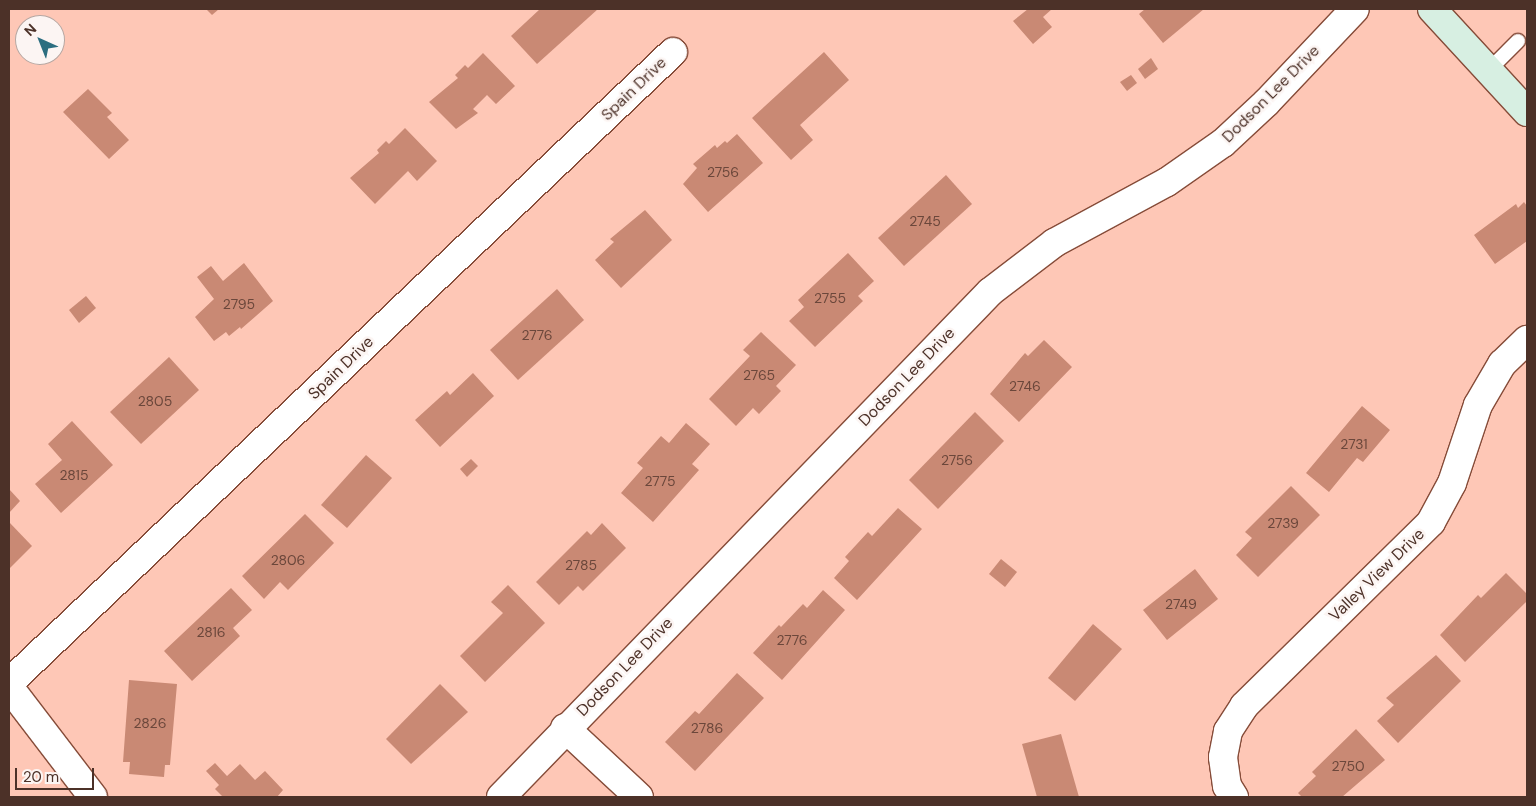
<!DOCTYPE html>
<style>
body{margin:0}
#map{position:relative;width:1536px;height:806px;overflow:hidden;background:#fec7b6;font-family:"DM Sans",sans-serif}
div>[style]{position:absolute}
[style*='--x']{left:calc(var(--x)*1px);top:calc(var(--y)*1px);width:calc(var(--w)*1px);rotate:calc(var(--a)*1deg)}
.building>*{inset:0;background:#c98974}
.roads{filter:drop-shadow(1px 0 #864c39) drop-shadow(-1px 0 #864c39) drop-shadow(0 1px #864c39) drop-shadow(0 -1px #864c39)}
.lane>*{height:14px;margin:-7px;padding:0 7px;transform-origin:7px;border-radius:7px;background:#fff}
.street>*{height:28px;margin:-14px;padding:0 14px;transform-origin:14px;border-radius:14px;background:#fff}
.secondary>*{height:28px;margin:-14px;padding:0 14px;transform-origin:14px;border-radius:14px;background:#d7efe2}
span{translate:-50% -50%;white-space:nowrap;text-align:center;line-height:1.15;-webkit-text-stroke:5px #fcf5f3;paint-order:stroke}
.number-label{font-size:14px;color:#6b473b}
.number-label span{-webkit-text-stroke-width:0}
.street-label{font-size:16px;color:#4c3128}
.frame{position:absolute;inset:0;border:10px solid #4c3128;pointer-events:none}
.north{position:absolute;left:15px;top:15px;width:50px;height:50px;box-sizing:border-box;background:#fcf5f3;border:1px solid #b6a7a2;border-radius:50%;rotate:316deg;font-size:14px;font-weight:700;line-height:20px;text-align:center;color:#4c3128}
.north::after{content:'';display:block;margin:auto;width:18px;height:22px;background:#2c6e80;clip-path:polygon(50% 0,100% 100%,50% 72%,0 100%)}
.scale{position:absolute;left:15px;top:768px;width:79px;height:22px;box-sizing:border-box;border:2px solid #4c3128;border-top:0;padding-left:6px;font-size:15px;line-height:18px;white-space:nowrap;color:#4c3128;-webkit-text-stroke:4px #fcf5f3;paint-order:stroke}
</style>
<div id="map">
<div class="building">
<i style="clip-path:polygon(206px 9px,219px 9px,212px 15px)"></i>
<i style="clip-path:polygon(540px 9px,598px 9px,537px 64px,511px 36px)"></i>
<i style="clip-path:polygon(1028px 9px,1052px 9px,1043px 17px,1052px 27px,1033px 44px,1013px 21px)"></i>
<i style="clip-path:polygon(1145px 9px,1204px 9px,1163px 43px,1139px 14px)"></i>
<i style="clip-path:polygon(824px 52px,849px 80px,800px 125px,813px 140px,791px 160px,752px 118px)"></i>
<i style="clip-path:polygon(483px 53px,515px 86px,496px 104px,487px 95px,473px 109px,478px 113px,456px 129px,429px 102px,458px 78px,455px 75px,465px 65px,468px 68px)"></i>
<i style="clip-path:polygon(1151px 58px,1158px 69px,1145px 79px,1138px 69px)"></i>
<i style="clip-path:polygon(1131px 75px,1137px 83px,1127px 91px,1120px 82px)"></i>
<i style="clip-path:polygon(88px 89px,112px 113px,107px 117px,129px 140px,109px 159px,63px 112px)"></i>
<i style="clip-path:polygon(405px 128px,437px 161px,417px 181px,408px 171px,375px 204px,350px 178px,379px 153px,377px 150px,386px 141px,389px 144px)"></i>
<i style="clip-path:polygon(737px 134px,763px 163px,708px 212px,683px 184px,697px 168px,693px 164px,715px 145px,717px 148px,725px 141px,727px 143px)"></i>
<i style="clip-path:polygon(946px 175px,972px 204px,904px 266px,878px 238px)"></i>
<i style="clip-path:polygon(1524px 202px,1527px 206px,1527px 241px,1495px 264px,1474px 235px,1516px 204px,1518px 208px)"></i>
<i style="clip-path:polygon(645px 210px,672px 240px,621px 288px,595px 260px,614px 242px,610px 239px)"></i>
<i style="clip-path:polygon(848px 253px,874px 281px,858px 296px,863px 301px,815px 347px,789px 321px,804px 307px,798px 300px)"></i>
<i style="clip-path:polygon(244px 263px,273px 301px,241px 329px,240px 327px,229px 336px,226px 332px,214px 341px,195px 317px,214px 299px,197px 277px,211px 266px,223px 281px)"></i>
<i style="clip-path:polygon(557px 289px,584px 320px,518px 380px,490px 350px)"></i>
<i style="clip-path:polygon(86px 296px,96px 308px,79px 323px,69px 310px)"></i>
<i style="clip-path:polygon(761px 332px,796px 365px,776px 386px,781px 391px,759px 414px,753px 408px,736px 426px,709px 399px,750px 356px,743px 350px)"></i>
<i style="clip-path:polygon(1044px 340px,1072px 367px,1019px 422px,990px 394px,1025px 353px,1028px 356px)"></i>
<i style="clip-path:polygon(169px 357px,199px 390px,141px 444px,110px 412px)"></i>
<i style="clip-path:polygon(473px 373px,494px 396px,440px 447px,415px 420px,447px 391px,450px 395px)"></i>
<i style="clip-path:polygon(1362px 406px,1390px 430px,1363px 462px,1357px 458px,1329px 492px,1306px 473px)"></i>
<i style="clip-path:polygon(975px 412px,1004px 441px,938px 509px,909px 480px)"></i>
<i style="clip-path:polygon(72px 421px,113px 465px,61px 513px,35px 484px,62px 460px,48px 444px)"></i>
<i style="clip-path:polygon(686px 423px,710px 444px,692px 464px,699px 470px,653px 522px,621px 493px,643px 468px,637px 463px,661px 436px,669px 443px)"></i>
<i style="clip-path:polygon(366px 455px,392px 478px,347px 528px,321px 505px)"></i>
<i style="clip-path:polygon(471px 459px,478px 466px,467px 477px,460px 469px)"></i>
<i style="clip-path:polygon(1291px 486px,1320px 515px,1258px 577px,1236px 555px,1252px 538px,1245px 532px)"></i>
<i style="clip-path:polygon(9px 489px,20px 501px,9px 513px)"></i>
<i style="clip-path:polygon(898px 508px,922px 529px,857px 600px,834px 578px,849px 561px,845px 557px,868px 532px,872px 536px)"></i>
<i style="clip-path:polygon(305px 514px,334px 543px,288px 590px,280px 582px,264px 599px,242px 576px)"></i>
<i style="clip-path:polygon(9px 522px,32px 546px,9px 569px)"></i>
<i style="clip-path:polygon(602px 523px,626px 548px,583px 591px,578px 586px,559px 605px,536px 582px,587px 531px,591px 535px)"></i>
<i style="clip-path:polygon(1001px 559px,1017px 572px,1005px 587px,989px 574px)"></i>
<i style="clip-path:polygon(1195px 569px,1218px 599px,1167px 640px,1143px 610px)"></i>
<i style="clip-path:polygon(1506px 573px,1527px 594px,1527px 601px,1465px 662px,1440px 635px,1478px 595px,1481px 598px)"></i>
<i style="clip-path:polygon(508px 585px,545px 623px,485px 682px,460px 656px,503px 613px,491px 602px)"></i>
<i style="clip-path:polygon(231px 588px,252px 610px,233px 628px,240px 636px,192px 681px,164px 651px)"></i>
<i style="clip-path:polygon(823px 590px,845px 610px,782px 680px,753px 653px,779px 625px,781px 627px,803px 604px,807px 608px)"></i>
<i style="clip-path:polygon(1093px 624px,1122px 649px,1075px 701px,1048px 678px)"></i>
<i style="clip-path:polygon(1436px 655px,1461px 681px,1398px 743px,1377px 721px,1394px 705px,1386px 698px)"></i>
<i style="clip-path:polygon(737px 673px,764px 698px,695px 771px,665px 742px,695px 711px,699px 714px)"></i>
<i style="clip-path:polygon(129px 680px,177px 684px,170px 765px,165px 765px,164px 777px,129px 774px,130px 762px,123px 762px)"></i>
<i style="clip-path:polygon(440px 684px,468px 712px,411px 764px,386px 739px)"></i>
<i style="clip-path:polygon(1356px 729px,1385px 760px,1342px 797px,1302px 797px,1298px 793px,1316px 776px,1312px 772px)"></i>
<i style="clip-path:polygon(1061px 734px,1079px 797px,1037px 797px,1022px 744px)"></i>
<i style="clip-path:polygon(215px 763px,227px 776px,240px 764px,255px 780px,265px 771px,283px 790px,277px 797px,223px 797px,215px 789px,219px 785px,206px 771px)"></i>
</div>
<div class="roads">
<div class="lane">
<i style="--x:1489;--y:70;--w:41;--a:-45"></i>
</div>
<div class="street">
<i style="--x:9;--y:683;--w:916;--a:-43.54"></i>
<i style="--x:9;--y:687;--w:138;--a:52.6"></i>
<i style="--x:565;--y:728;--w:101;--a:43"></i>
<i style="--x:501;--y:797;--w:703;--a:-45.92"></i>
<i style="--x:990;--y:292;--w:81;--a:-37.4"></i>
<i style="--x:1054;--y:243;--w:128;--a:-28.4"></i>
<i style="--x:1167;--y:182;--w:68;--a:-34.9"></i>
<i style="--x:1223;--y:143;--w:59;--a:-42.9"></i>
<i style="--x:1266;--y:103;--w:129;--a:-46.6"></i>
<i style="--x:1234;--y:797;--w:13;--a:-122"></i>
<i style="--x:1227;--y:786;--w:29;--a:-98"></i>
<i style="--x:1223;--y:757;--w:26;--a:-79"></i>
<i style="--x:1228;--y:731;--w:30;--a:-57"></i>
<i style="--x:1244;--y:706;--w:262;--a:-44.5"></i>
<i style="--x:1431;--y:522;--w:44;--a:-61.7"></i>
<i style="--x:1452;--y:483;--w:82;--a:-71.6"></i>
<i style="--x:1478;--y:405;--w:48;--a:-59.7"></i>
<i style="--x:1502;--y:364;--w:35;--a:-44"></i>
</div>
<div class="secondary">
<i style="--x:1432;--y:9;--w:140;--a:47.3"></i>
</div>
</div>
<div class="number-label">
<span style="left:723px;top:172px">2756</span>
<span style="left:925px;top:221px">2745</span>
<span style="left:830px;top:298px">2755</span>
<span style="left:239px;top:304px">2795</span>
<span style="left:537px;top:335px">2776</span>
<span style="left:759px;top:375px">2765</span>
<span style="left:1025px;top:386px">2746</span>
<span style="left:155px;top:401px">2805</span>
<span style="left:1354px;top:444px">2731</span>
<span style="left:957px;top:460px">2756</span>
<span style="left:74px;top:475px">2815</span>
<span style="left:660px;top:481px">2775</span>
<span style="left:1283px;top:523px">2739</span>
<span style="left:288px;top:560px">2806</span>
<span style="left:581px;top:565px">2785</span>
<span style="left:1181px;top:604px">2749</span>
<span style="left:211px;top:632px">2816</span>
<span style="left:792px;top:640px">2776</span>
<span style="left:150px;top:723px">2826</span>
<span style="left:707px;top:728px">2786</span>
<span style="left:1348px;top:766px">2750</span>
</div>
<div class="street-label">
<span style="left:634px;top:89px;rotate:-44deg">Spain Drive</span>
<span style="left:1271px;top:94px;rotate:-45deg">Dodson Lee Drive</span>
<span style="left:341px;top:368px;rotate:-44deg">Spain Drive</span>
<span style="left:907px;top:377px;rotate:-46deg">Dodson Lee Drive</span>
<span style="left:1377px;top:575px;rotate:-44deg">Valley View Drive</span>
<span style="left:625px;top:667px;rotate:-46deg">Dodson Lee Drive</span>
</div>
<div class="frame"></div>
<div class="north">N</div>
<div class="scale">20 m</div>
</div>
